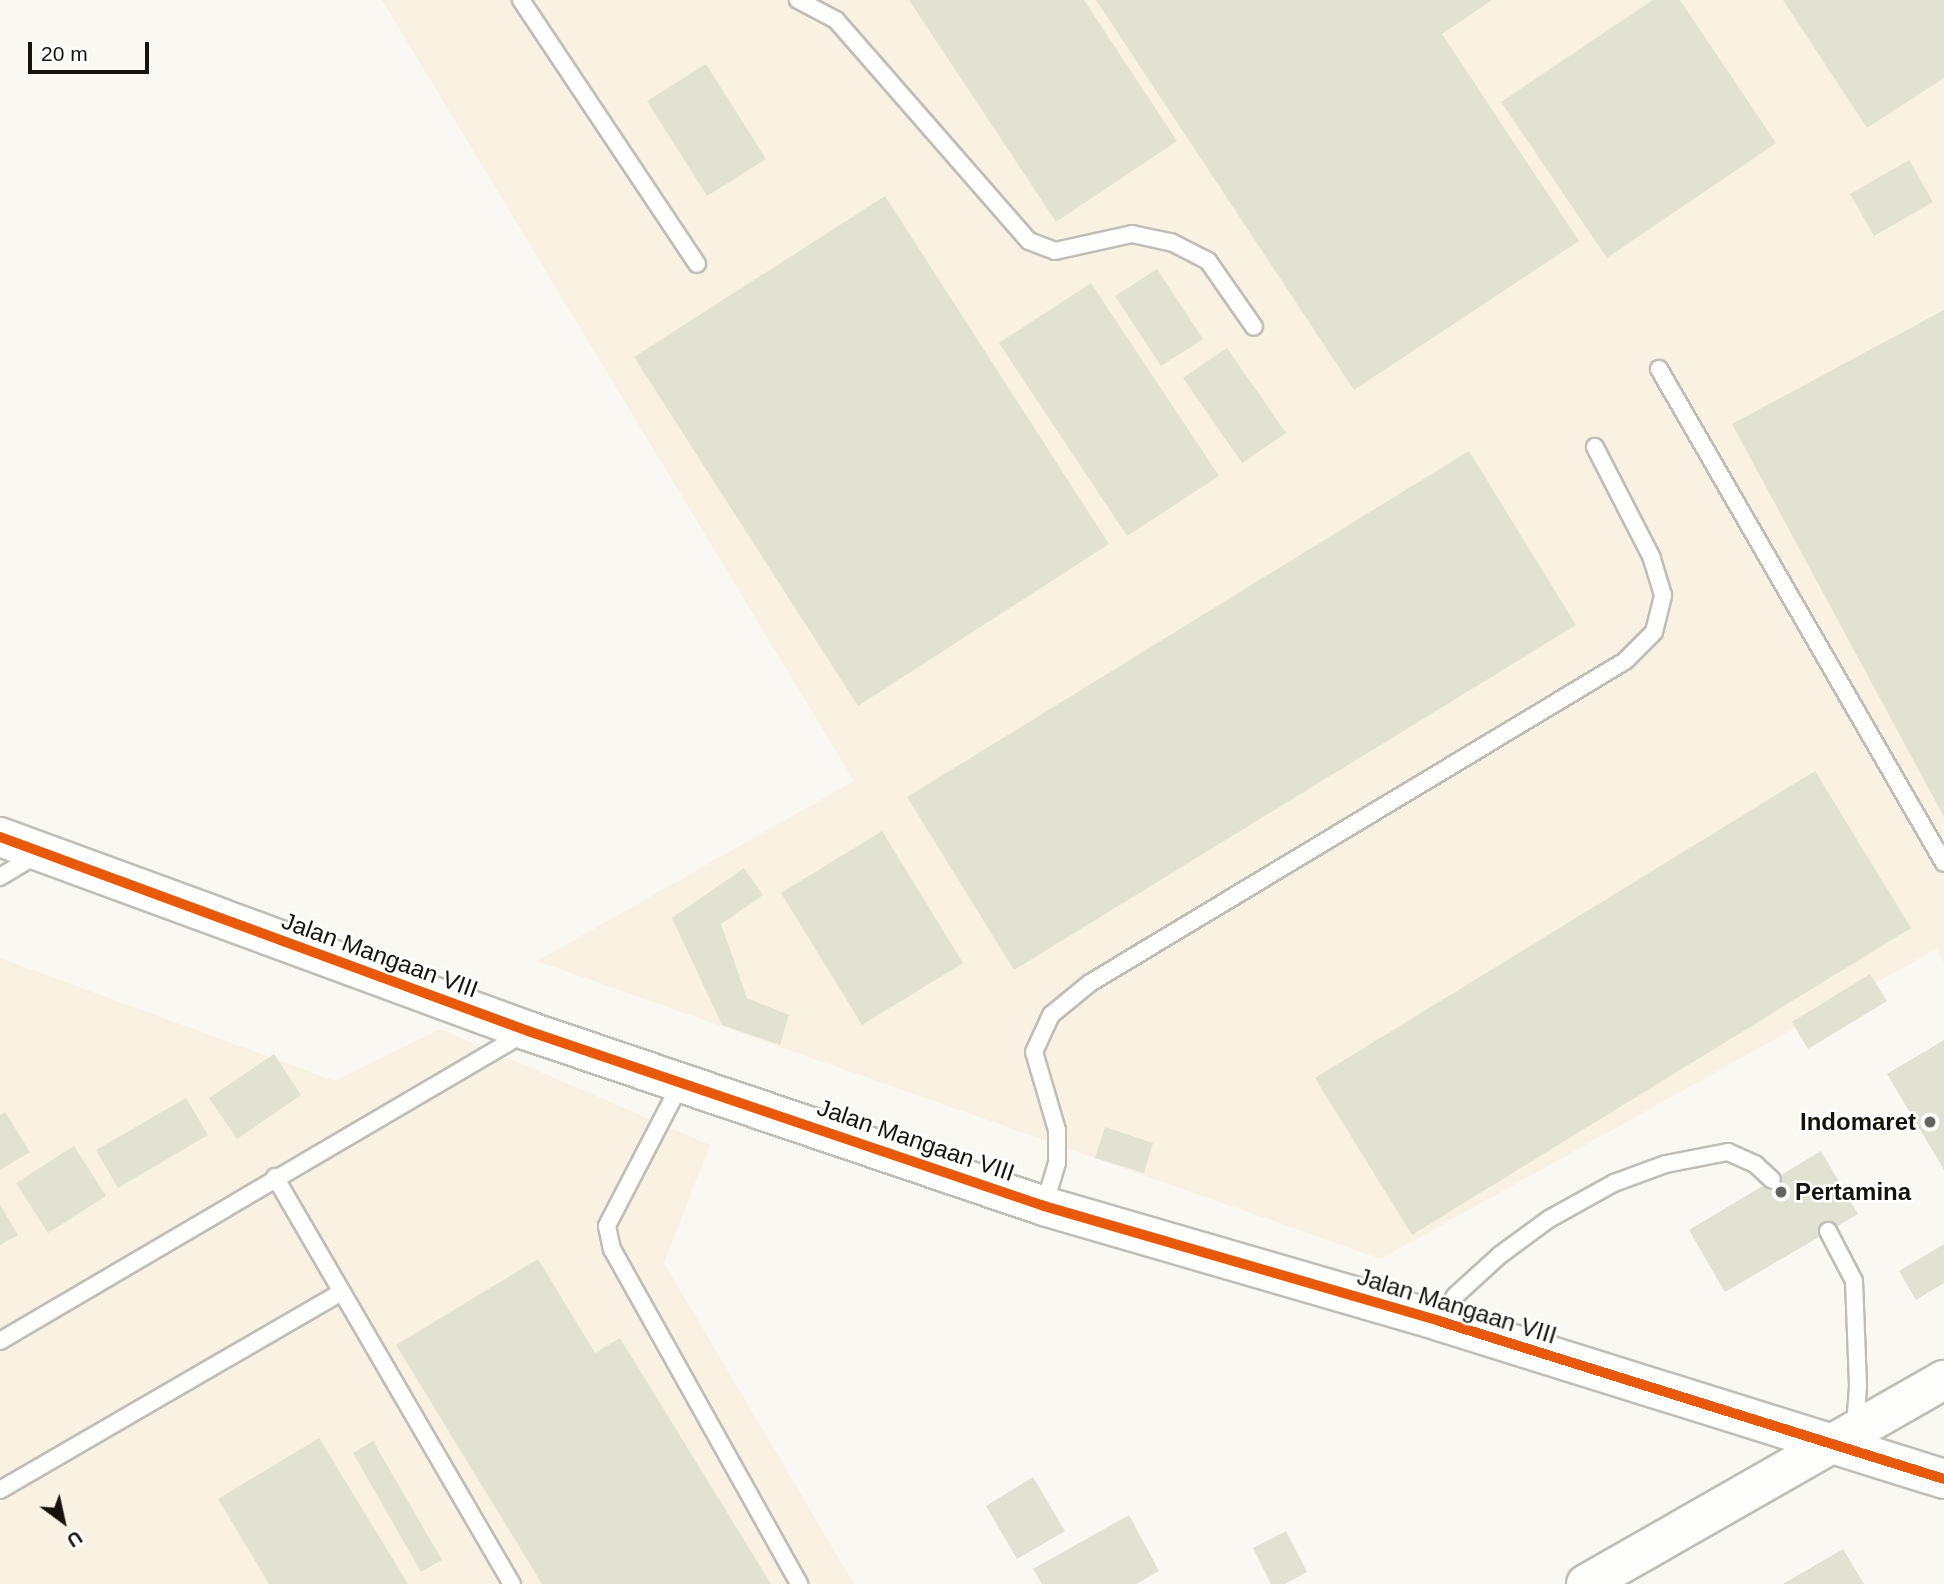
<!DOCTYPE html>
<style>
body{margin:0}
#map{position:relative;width:1944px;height:1584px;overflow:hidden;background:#faf8f2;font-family:Helvetica,sans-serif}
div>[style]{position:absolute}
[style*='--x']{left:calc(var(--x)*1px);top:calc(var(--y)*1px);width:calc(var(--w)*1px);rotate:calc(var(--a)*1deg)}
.built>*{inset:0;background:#f9f2e3}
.building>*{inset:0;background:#e1e2d2}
.roads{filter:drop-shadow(2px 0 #c0bdb7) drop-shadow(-2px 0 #c0bdb7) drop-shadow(0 2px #c0bdb7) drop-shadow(0 -2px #c0bdb7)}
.service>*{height:16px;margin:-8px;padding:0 8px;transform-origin:8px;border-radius:8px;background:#fefefd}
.tertiary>*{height:38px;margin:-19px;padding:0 19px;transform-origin:19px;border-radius:19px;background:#fefefd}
.cycleway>*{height:10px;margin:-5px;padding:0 5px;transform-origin:5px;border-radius:5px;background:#e8590c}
.dots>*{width:19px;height:19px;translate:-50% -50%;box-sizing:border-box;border:4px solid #fff;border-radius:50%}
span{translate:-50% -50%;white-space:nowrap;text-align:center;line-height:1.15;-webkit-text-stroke:5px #fff;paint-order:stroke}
.street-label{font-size:24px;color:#16130d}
.poi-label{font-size:24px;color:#16130d;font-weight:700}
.right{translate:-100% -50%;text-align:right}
.left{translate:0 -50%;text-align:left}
.north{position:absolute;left:28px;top:1486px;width:70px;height:70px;-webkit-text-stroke:5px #fff;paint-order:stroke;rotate:147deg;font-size:19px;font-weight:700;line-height:28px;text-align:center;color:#16130d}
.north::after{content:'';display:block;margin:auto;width:24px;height:32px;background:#16130d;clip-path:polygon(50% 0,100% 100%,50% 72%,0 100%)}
.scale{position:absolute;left:28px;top:42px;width:121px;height:32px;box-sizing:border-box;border:4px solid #16130d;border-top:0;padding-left:9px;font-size:21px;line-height:24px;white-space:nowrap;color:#16130d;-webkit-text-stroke:5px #fff;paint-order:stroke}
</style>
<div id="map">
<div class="built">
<i style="clip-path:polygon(382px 0,1944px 0,1944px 963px,1936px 949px,1381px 1259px,537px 961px,854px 781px)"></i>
<i style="clip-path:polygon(0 958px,335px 1081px,441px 1029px,710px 1145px,664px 1263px,854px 1584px,0 1584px)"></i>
</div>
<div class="building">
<i style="clip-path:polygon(909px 0,1084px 0,1177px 141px,1056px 222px)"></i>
<i style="clip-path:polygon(1096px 0,1492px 0,1442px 34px,1579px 241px,1354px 390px)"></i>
<i style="clip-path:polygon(1653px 0,1680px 0,1776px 143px,1607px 258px,1501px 102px)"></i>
<i style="clip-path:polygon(1783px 0,1944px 0,1944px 78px,1867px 128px)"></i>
<i style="clip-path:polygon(706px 64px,766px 159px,707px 196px,647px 101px)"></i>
<i style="clip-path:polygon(1909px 160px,1933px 202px,1874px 236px,1850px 194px)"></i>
<i style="clip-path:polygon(885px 196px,1109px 544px,858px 706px,634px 357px)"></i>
<i style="clip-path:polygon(1157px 269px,1203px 339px,1161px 366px,1115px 296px)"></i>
<i style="clip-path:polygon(1091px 283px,1219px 476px,1127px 536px,999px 343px)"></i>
<i style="clip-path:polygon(1944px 310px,1944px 817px,1732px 424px)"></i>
<i style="clip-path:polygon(1227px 348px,1286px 433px,1242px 463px,1183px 378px)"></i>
<i style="clip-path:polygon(1469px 451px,1576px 625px,1014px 970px,907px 797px)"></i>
<i style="clip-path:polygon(1815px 771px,1911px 928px,1412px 1235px,1315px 1078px)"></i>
<i style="clip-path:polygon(882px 831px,963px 963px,862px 1025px,781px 893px)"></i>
<i style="clip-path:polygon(744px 868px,763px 895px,721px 924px,747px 998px,789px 1015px,780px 1045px,722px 1025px,672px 918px)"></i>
<i style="clip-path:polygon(1870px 974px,1887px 1001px,1808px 1049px,1792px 1022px)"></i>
<i style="clip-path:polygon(1944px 1040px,1944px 1170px,1887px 1074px)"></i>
<i style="clip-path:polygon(274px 1054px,301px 1095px,237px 1139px,209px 1098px)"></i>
<i style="clip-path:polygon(186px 1098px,208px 1135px,118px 1188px,96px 1150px)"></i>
<i style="clip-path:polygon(5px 1112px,30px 1152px,0 1170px,0 1115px)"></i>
<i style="clip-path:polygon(1105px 1127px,1153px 1143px,1144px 1173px,1095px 1158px)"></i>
<i style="clip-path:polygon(74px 1146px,106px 1196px,48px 1233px,16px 1183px)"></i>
<i style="clip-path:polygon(1821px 1151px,1858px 1214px,1725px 1292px,1689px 1230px)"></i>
<i style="clip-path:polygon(0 1205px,18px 1235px,0 1245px)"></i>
<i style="clip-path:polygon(1944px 1244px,1944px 1283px,1916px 1300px,1899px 1271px)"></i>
<i style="clip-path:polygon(538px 1259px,595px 1353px,620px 1338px,771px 1584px,542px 1584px,396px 1345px)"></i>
<i style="clip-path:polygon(319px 1438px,408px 1584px,269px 1584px,218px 1499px)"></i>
<i style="clip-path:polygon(373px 1441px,442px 1560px,421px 1572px,353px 1453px)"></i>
<i style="clip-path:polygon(1033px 1477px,1065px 1531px,1017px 1559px,986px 1506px)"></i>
<i style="clip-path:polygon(1129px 1515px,1159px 1571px,1136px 1584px,1042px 1584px,1033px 1569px)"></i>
<i style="clip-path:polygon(1286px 1531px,1307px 1572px,1285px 1584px,1271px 1584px,1253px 1548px)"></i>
<i style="clip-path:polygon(1843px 1549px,1864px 1584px,1783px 1584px)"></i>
</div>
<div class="roads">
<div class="service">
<i style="--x:521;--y:0;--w:317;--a:56.3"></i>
<i style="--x:798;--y:0;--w:43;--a:27.8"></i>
<i style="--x:836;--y:20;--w:293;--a:48.9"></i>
<i style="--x:1029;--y:241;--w:28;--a:21"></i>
<i style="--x:1055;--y:251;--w:79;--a:-12.4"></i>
<i style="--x:1132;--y:234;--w:40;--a:12"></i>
<i style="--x:1171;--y:242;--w:42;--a:27.2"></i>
<i style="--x:1208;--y:261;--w:80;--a:55.1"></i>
<i style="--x:1659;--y:369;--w:570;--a:60.02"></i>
<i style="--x:0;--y:877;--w:44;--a:-31.2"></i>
<i style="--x:681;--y:1083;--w:161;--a:117.4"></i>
<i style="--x:607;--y:1226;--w:24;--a:78"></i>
<i style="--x:612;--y:1249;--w:384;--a:60.8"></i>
<i style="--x:275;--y:1177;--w:471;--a:59.8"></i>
<i style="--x:1044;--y:1206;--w:45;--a:-73.2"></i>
<i style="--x:1057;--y:1163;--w:33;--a:-90"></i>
<i style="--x:1057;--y:1130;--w:81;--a:-106.4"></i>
<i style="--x:1034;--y:1052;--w:41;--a:-65.3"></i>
<i style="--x:1051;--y:1015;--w:50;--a:-39.4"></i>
<i style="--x:1090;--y:983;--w:624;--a:-31.04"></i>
<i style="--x:1625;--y:661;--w:41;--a:-45"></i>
<i style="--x:1654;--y:632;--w:38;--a:-76"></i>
<i style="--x:1663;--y:595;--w:39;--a:-107"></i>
<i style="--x:1652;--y:558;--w:125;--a:-117.2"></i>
<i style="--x:1828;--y:1231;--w:56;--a:62.5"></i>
<i style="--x:1854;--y:1281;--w:105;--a:87.8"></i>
<i style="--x:1858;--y:1386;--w:42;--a:94.1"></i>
<i style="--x:1439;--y:1321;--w:30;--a:-57"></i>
<i style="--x:1455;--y:1296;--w:61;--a:-42.3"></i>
<i style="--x:1500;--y:1255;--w:61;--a:-36.3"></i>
<i style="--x:1549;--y:1219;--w:74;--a:-29"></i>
<i style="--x:1614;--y:1183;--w:55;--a:-20.1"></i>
<i style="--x:1666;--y:1164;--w:63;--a:-11"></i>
<i style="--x:1728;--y:1152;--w:30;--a:24"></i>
<i style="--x:1755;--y:1164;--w:23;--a:43"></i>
<i style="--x:0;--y:1341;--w:606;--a:-30.41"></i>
<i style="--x:0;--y:1490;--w:395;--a:-30.1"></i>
</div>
<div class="tertiary">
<i style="--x:0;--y:837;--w:563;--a:20.17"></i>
<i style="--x:528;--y:1031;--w:545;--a:18.73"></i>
<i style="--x:1044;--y:1206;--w:411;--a:16.2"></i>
<i style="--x:1439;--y:1321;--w:529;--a:17.37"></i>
<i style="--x:1586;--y:1584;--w:412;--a:-29.7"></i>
</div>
</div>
<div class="cycleway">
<i style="--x:0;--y:837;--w:563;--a:20.17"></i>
<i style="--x:528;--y:1031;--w:545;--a:18.73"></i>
<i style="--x:1044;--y:1206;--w:411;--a:16.2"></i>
<i style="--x:1439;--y:1321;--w:529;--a:17.37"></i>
</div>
<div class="dots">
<i style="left:1930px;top:1122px;background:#66635d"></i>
<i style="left:1781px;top:1192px;background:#66635d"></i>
</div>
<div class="street-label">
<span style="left:380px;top:955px;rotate:20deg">Jalan Mangaan VIII</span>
<span style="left:916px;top:1140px;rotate:19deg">Jalan Mangaan VIII</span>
<span style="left:1457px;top:1306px;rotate:17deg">Jalan Mangaan VIII</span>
</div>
<div class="poi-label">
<span class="right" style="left:1916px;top:1122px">Indomaret</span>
<span class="left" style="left:1795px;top:1192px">Pertamina</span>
</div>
<div class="north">U</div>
<div class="scale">20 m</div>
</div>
